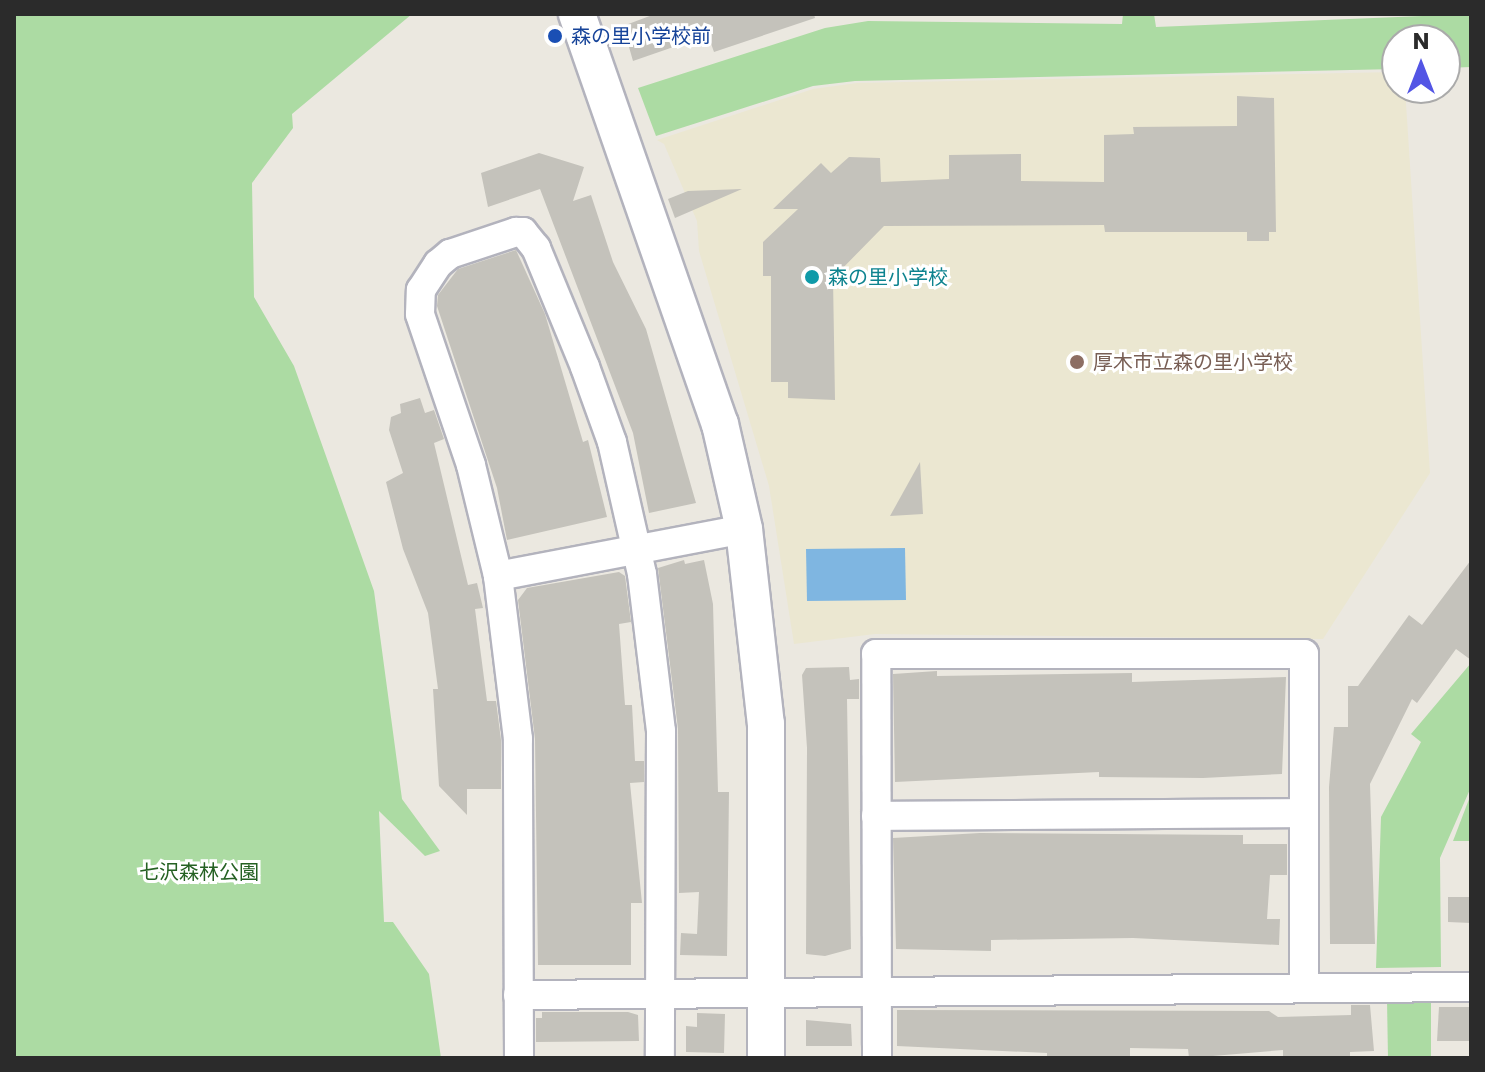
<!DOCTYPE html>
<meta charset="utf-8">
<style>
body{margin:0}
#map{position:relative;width:1485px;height:1072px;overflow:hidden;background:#ebe8e0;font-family:Poppins,"Noto Sans JP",sans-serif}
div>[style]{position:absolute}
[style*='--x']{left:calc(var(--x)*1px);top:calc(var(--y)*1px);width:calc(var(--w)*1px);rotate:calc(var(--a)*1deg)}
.education>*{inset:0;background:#ebe7d1}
.green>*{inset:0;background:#acdba3}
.water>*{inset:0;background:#7fb6e1}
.building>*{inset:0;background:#c4c2bb}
.roads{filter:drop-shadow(2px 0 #b3b3bd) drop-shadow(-2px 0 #b3b3bd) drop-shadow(0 2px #b3b3bd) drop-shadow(0 -2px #b3b3bd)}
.minor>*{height:28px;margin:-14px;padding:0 14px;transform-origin:14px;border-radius:14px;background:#fff}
.tertiary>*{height:36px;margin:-18px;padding:0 18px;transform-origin:18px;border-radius:18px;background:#fff}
.dots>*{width:22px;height:22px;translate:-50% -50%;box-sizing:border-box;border:4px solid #fff;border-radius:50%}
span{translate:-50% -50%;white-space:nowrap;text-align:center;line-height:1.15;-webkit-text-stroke:6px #fff;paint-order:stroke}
.transit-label{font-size:20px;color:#164399}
.left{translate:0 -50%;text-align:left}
.culture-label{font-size:20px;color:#0d838f}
.education-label{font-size:20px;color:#785e54}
.park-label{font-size:20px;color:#256123}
.frame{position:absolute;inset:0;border:16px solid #2b2b2b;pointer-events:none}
.north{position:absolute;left:1381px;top:24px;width:80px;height:80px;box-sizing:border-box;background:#fff;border:2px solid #aaa;border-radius:50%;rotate:0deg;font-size:22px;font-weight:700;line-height:32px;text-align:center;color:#2b2b2b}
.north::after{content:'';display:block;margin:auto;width:28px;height:36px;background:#5355e5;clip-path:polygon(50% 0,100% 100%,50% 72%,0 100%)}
</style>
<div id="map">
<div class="education">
<i style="clip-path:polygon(1397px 72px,1397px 88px,1405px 88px,1430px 473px,1323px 639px,875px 634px,794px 644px,769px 486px,699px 251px,697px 221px,664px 144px,657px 140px,813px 89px,857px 83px)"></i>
</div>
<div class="green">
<i style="clip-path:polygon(14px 14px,412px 14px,292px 114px,293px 128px,252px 183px,254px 297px,294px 366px,374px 591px,402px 799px,440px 851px,425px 856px,379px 811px,384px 922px,393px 922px,429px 974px,441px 1058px,14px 1058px)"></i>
<i style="clip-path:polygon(1123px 14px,1154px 14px,1156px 27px,1471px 14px,1471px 67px,1445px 68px,1445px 40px,1397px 40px,1397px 69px,855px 81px,813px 86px,656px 136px,638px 88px,825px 28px,868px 21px,1122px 24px)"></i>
<i style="clip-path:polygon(1471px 663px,1471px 787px,1440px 858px,1441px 967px,1376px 968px,1381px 817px,1421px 742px,1411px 734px)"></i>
<i style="clip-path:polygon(1471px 794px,1471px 841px,1453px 841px)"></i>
<i style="clip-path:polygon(1387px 1000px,1431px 1000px,1431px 1058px,1388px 1058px)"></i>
</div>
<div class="water">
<i style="clip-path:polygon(905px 548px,906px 600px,807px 601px,806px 549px)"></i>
</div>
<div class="building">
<i style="clip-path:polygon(655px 14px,814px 14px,815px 18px,714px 52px,708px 35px,633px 61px,623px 26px)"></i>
<i style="clip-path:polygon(1237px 96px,1274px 98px,1276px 232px,1269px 232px,1269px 241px,1247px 241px,1247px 232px,1105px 232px,1104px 225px,884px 226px,833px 278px,835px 400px,788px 398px,788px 382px,771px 382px,771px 276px,763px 276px,763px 242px,798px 209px,773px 209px,821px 163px,831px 173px,849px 157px,880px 158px,881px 182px,949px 179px,949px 155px,1021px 154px,1021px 181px,1104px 182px,1104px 135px,1134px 134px,1133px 127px,1237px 126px)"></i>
<i style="clip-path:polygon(539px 153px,584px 167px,573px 201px,591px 195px,613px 262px,646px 329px,696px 503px,649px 513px,633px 433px,540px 189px,488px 207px,481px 173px)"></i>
<i style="clip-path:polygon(742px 189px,675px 218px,668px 199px,688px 191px)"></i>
<i style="clip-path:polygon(516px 250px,545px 314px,583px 442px,588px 440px,607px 517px,507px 540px,497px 488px,437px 306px,438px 295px,458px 269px)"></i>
<i style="clip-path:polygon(420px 398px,425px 413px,434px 410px,444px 439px,434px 443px,468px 585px,477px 583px,483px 608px,475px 609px,487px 701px,496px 701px,501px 740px,501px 789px,467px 789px,467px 815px,439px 786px,433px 689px,438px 689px,428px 613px,403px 549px,386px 482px,403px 473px,389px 430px,391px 417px,401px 413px,400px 404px)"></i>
<i style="clip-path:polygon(920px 462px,923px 514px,890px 516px)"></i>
<i style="clip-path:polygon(684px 560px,685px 564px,704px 560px,713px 604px,718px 792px,729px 792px,727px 956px,680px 955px,681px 933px,697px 934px,699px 892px,679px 893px,678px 729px,658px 568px)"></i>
<i style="clip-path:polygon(1471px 560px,1471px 660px,1456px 649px,1417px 703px,1412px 699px,1370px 784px,1375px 944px,1330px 944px,1329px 787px,1334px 727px,1348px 727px,1348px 686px,1358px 686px,1409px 615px,1422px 625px)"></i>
<i style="clip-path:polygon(619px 572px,625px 576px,631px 622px,619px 624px,625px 705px,632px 705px,635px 761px,644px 761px,644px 782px,630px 783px,642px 903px,631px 903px,631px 965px,538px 965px,535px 739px,518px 600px,527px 588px)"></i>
<i style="clip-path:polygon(849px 667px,850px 680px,859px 679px,859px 699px,847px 699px,851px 949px,825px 956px,806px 954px,807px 748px,802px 675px,806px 668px)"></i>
<i style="clip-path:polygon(937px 671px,937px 676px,1132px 673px,1132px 682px,1286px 677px,1282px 774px,1203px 778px,1099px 777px,1099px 772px,895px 782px,893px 674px)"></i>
<i style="clip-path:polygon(980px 833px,1243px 835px,1243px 844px,1287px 844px,1287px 875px,1270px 875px,1267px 919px,1280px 919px,1279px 945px,1133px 938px,991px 940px,991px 951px,896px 949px,893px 838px)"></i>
<i style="clip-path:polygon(1448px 897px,1471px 897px,1471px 923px,1448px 922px)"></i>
<i style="clip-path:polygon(1351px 1005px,1370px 1005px,1374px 1051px,1350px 1052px,1350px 1058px,1283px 1058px,1283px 1050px,1189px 1058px,1188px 1049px,1130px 1048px,1130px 1056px,1047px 1058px,1047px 1053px,897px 1046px,897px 1010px,1269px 1011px,1278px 1017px,1351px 1015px)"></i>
<i style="clip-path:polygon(1439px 1007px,1471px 1007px,1471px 1041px,1437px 1041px)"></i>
<i style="clip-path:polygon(542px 1012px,628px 1012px,638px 1015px,639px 1041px,536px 1042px,536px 1018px,542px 1018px)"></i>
<i style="clip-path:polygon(697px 1013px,725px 1014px,724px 1053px,686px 1052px,686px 1026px,697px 1027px)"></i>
<i style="clip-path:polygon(806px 1020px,851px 1024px,852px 1046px,806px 1046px)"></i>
</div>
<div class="roads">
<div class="minor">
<i style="--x:498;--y:576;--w:250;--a:-10.8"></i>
<i style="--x:876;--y:816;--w:426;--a:-0.4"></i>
<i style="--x:518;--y:995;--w:953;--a:-0.48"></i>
<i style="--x:519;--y:1058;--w:319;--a:-90.2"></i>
<i style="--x:518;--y:739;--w:164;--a:-97"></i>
<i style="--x:498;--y:576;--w:114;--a:-103.7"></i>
<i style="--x:471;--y:465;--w:159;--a:-108.7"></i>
<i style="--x:420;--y:314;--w:24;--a:-88"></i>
<i style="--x:421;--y:290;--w:31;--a:-57"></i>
<i style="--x:438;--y:264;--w:16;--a:-40"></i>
<i style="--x:450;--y:254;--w:70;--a:-18.4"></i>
<i style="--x:516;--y:232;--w:7;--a:0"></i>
<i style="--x:523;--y:232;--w:21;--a:51"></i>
<i style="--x:536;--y:248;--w:129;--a:67.6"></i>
<i style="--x:585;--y:367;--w:80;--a:70.2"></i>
<i style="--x:612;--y:442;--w:135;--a:77.2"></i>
<i style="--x:642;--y:574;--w:158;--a:83.1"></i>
<i style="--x:661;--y:731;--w:327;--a:90.2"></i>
<i style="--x:877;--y:1058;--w:404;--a:-90.1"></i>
<i style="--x:876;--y:654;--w:428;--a:0"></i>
<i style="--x:1304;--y:654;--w:333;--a:90"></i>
</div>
<div class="tertiary">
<i style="--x:577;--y:14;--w:434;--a:70.8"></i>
<i style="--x:720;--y:424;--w:108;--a:77.1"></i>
<i style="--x:744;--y:529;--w:196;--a:83.6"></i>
<i style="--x:766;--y:724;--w:334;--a:90"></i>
</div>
</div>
<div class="dots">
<i style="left:555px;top:36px;background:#1a4fb4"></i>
<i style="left:812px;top:277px;background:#0f9aa8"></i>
<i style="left:1077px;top:362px;background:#8d6e63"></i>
</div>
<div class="transit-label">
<span class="left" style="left:571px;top:36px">森の里小学校前</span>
</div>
<div class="culture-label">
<span class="left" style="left:828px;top:277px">森の里小学校</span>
</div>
<div class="education-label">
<span class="left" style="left:1093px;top:362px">厚木市立森の里小学校</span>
</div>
<div class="park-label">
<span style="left:199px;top:872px">七沢森林公園</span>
</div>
<div class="frame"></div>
<div class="north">N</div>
</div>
